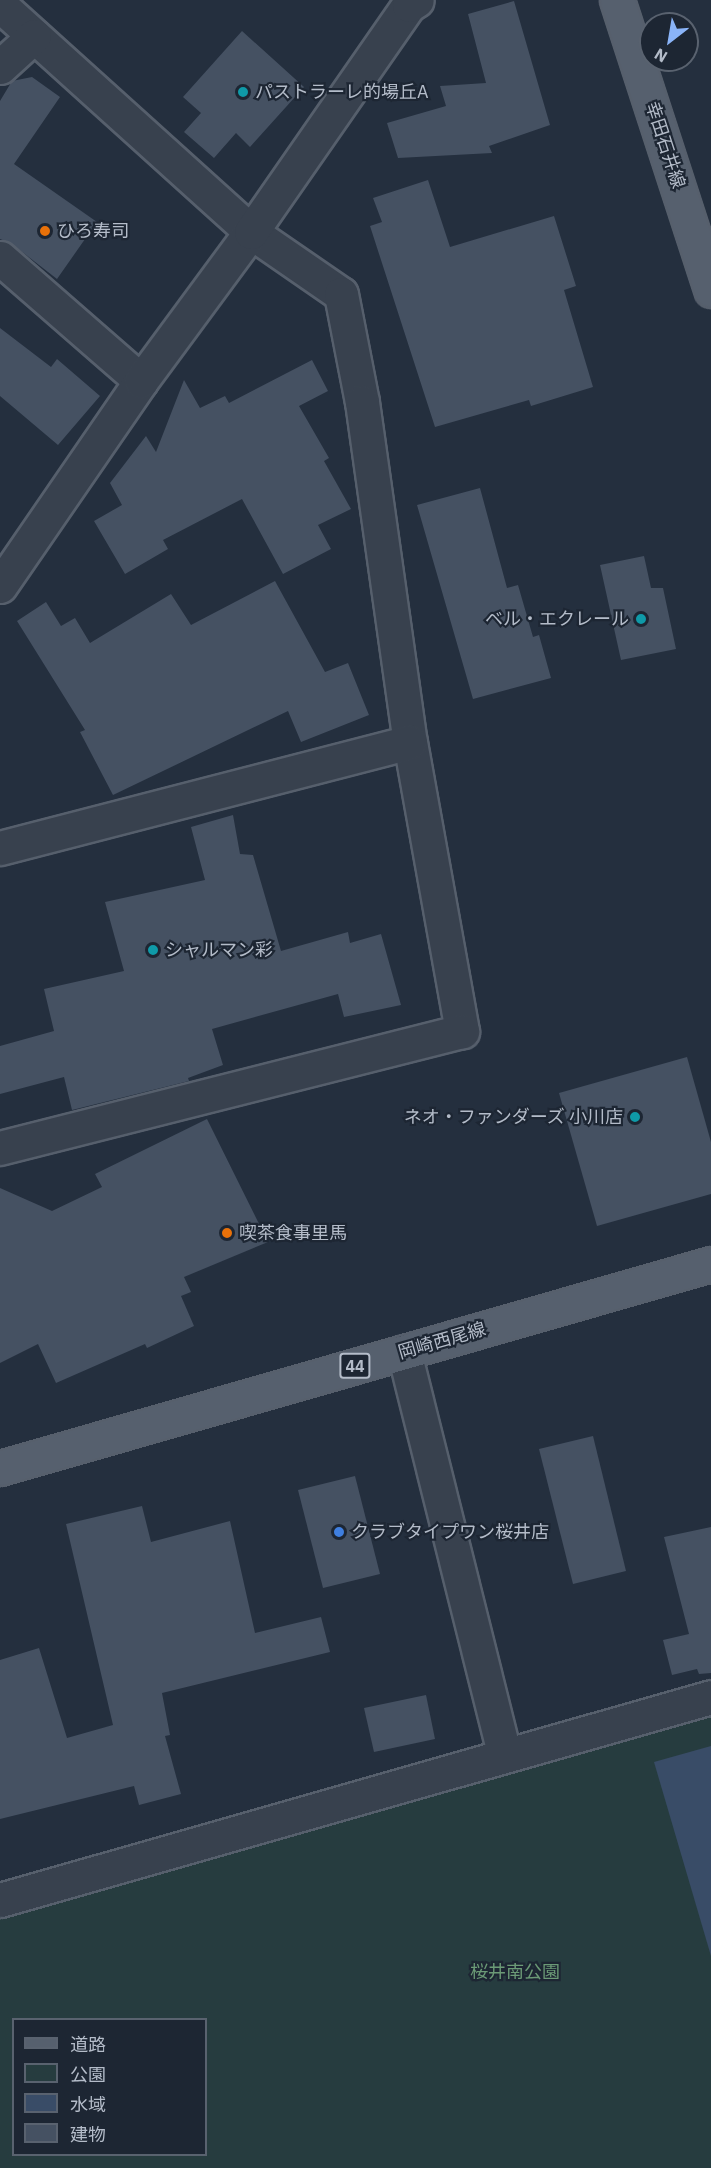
<!DOCTYPE html>
<meta charset="utf-8">
<style>
body{margin:0}
#map{position:relative;width:711px;height:2168px;overflow:hidden;background:#242f3e;font-family:"IBM Plex Sans","Noto Sans JP",sans-serif}
div>[style]{position:absolute}
[style*='--x']{left:calc(var(--x)*1px);top:calc(var(--y)*1px);width:calc(var(--w)*1px);rotate:calc(var(--a)*1deg)}
.green>*{inset:0;background:#263c3f}
.water>*{inset:0;background:#394c67}
.building>*{inset:0;background:#455162}
.roads{filter:drop-shadow(2px 0 #565f6c) drop-shadow(-2px 0 #565f6c) drop-shadow(0 2px #565f6c) drop-shadow(0 -2px #565f6c)}
.minor>*{height:33px;margin:-16.5px;padding:0 16.5px;transform-origin:16.5px;border-radius:16.5px;background:#38414e}
.major>*{height:33px;margin:-16.5px;padding:0 16.5px;transform-origin:16.5px;border-radius:16.5px;background:#56606e}
.dots>*{width:16px;height:16px;translate:-50% -50%;box-sizing:border-box;border:3px solid #1d2633;border-radius:50%}
span{translate:-50% -50%;white-space:nowrap;text-align:center;line-height:1.15;-webkit-text-stroke:4.5px #1d2633;paint-order:stroke}
.shield-label span{padding:2px 4px;background:#1d2633;border:2px solid;border-radius:4px;-webkit-text-stroke-width:0}
.shield-label{font-size:16px;color:#b4bcc9;font-weight:700}
.poi-label{font-size:18px;color:#b4bcc9}
.left{translate:0 -50%;text-align:left}
.right{translate:-100% -50%;text-align:right}
.street-label{font-size:18px;color:#b4bcc9}
.park-label{font-size:18px;color:#6b9a76}
.legend{position:absolute;left:12px;top:2018px;width:195px;height:138px;box-sizing:border-box;background:#1d2633;border:2px solid #59626f;margin:0;padding:8px 10px;list-style:none;font-size:18px;color:#b4bcc9}
.legend li{display:flex;align-items:center;gap:12px;height:30px}
.legend b{width:30px;border:2px solid #59626f}
.north{position:absolute;left:639px;top:12px;width:60px;height:60px;box-sizing:border-box;background:#1d2633;border:2px solid #59626f;border-radius:50%;rotate:211deg;font-size:16px;font-weight:700;line-height:24px;text-align:center;color:#b4bcc9}
.north::after{content:'';display:block;margin:auto;width:21px;height:27px;background:#8ab4f8;clip-path:polygon(50% 0,100% 100%,50% 72%,0 100%)}
</style>
<div id="map">
<div class="green">
<i style="clip-path:polygon(evenodd,711px 1711px,711px 2168px,0 2168px,0 1916px,711px 1711px,14px 2020px,206px 2020px,206px 2154px,14px 2154px,14px 2020px)"></i>
</div>
<div class="water">
<i style="clip-path:polygon(711px 1746px,711px 1956px,654px 1762px)"></i>
</div>
<div class="building">
<i style="clip-path:polygon(514px 1px,550px 125px,489px 146px,492px 153px,398px 158px,387px 123px,446px 106px,440px 86px,486px 83px,468px 14px)"></i>
<i style="clip-path:polygon(242px 31px,304px 87px,250px 147px,236px 133px,214px 158px,184px 132px,201px 113px,183px 97px)"></i>
<i style="clip-path:polygon(32px 77px,60px 97px,14px 164px,97px 222px,57px 279px,12px 244px,0 239px,0 101px,12px 81px)"></i>
<i style="clip-path:polygon(428px 180px,450px 247px,554px 216px,576px 286px,564px 290px,593px 387px,531px 406px,529px 400px,435px 427px,370px 226px,382px 222px,373px 198px)"></i>
<i style="clip-path:polygon(0 328px,51px 367px,57px 359px,100px 396px,58px 445px,0 396px)"></i>
<i style="clip-path:polygon(312px 360px,328px 391px,299px 406px,329px 458px,324px 461px,351px 509px,318px 525px,331px 549px,283px 574px,242px 499px,163px 540px,168px 549px,125px 574px,94px 521px,122px 505px,110px 483px,146px 436px,156px 452px,184px 380px,200px 408px,225px 396px,229px 403px)"></i>
<i style="clip-path:polygon(480px 488px,507px 588px,518px 585px,533px 637px,539px 635px,551px 678px,473px 699px,417px 505px)"></i>
<i style="clip-path:polygon(644px 556px,651px 588px,663px 588px,676px 649px,621px 660px,600px 565px)"></i>
<i style="clip-path:polygon(275px 581px,325px 672px,348px 663px,369px 715px,301px 742px,288px 711px,113px 795px,80px 732px,85px 730px,17px 621px,46px 602px,61px 626px,75px 618px,90px 643px,171px 594px,191px 625px)"></i>
<i style="clip-path:polygon(233px 815px,240px 854px,253px 855px,281px 951px,348px 932px,350px 943px,381px 934px,401px 1005px,344px 1017px,338px 994px,212px 1029px,223px 1065px,188px 1078px,189px 1081px,72px 1110px,64px 1077px,0 1094px,0 1046px,54px 1031px,44px 989px,124px 971px,105px 902px,205px 880px,191px 827px)"></i>
<i style="clip-path:polygon(687px 1057px,711px 1142px,711px 1194px,597px 1226px,559px 1093px)"></i>
<i style="clip-path:polygon(207px 1119px,268px 1242px,184px 1277px,191px 1292px,181px 1296px,194px 1326px,147px 1348px,145px 1344px,56px 1383px,38px 1344px,0 1363px,0 1188px,52px 1211px,102px 1187px,95px 1174px)"></i>
<i style="clip-path:polygon(593px 1436px,626px 1571px,573px 1584px,539px 1449px)"></i>
<i style="clip-path:polygon(355px 1476px,380px 1574px,323px 1588px,298px 1490px)"></i>
<i style="clip-path:polygon(142px 1506px,151px 1542px,230px 1521px,255px 1633px,321px 1617px,330px 1652px,162px 1693px,170px 1735px,165px 1736px,181px 1794px,139px 1805px,134px 1786px,0 1819px,0 1660px,39px 1648px,67px 1738px,113px 1725px,66px 1524px)"></i>
<i style="clip-path:polygon(711px 1527px,711px 1673px,699px 1674px,697px 1669px,672px 1675px,663px 1640px,689px 1634px,664px 1537px)"></i>
<i style="clip-path:polygon(426px 1695px,435px 1739px,374px 1752px,364px 1708px)"></i>
</div>
<div class="roads">
<div class="minor">
<i style="--x:0;--y:5;--w:338;--a:42.1"></i>
<i style="--x:251;--y:232;--w:109;--a:34.6"></i>
<i style="--x:341;--y:294;--w:110;--a:79"></i>
<i style="--x:362;--y:402;--w:343;--a:82"></i>
<i style="--x:410;--y:742;--w:294;--a:79.8"></i>
<i style="--x:462;--y:1031;--w:477;--a:165.8"></i>
<i style="--x:0;--y:67;--w:46;--a:-42.4"></i>
<i style="--x:0;--y:258;--w:187;--a:41.1"></i>
<i style="--x:0;--y:586;--w:249;--a:-55.5"></i>
<i style="--x:141;--y:381;--w:185;--a:-53.6"></i>
<i style="--x:251;--y:232;--w:277;--a:-55.2"></i>
<i style="--x:409;--y:5;--w:9;--a:-32"></i>
<i style="--x:0;--y:848;--w:423;--a:-14.5"></i>
<i style="--x:404;--y:1352;--w:414;--a:76"></i>
<i style="--x:0;--y:1900;--w:739;--a:-15.93"></i>
</div>
<div class="major">
<i style="--x:617;--y:0;--w:305;--a:72"></i>
<i style="--x:0;--y:1468;--w:740;--a:-16.01"></i>
</div>
</div>
<div class="dots">
<i style="left:243px;top:92px;background:#0f9aa8"></i>
<i style="left:45px;top:231px;background:#e8710a"></i>
<i style="left:641px;top:619px;background:#0f9aa8"></i>
<i style="left:153px;top:950px;background:#0f9aa8"></i>
<i style="left:635px;top:1117px;background:#0f9aa8"></i>
<i style="left:227px;top:1233px;background:#e8710a"></i>
<i style="left:339px;top:1532px;background:#3f7fe0"></i>
</div>
<div class="shield-label">
<span style="left:355px;top:1366px">44</span>
</div>
<div class="poi-label">
<span class="left" style="left:255px;top:92px">パストラーレ的場丘A</span>
<span class="left" style="left:57px;top:231px">ひろ寿司</span>
<span class="right" style="left:629px;top:619px">ベル・エクレール</span>
<span class="left" style="left:165px;top:950px">シャルマン彩</span>
<span class="right" style="left:623px;top:1117px">ネオ・ファンダーズ 小川店</span>
<span class="left" style="left:239px;top:1233px">喫茶食事里馬</span>
<span class="left" style="left:351px;top:1532px">クラブタイプワン桜井店</span>
</div>
<div class="street-label">
<span style="left:665px;top:145px;rotate:72deg">幸田石井線</span>
<span style="left:442px;top:1341px;rotate:-16deg">岡崎西尾線</span>
</div>
<div class="park-label">
<span style="left:515px;top:1972px">桜井南公園</span>
</div>
<ul class="legend">
<li><b style="height:8px;background:#56606e"></b>道路</li>
<li><b style="height:16px;background:#263c3f"></b>公園</li>
<li><b style="height:16px;background:#394c67"></b>水域</li>
<li><b style="height:16px;background:#455162"></b>建物</li>
</ul>
<div class="north">N</div>
</div>
